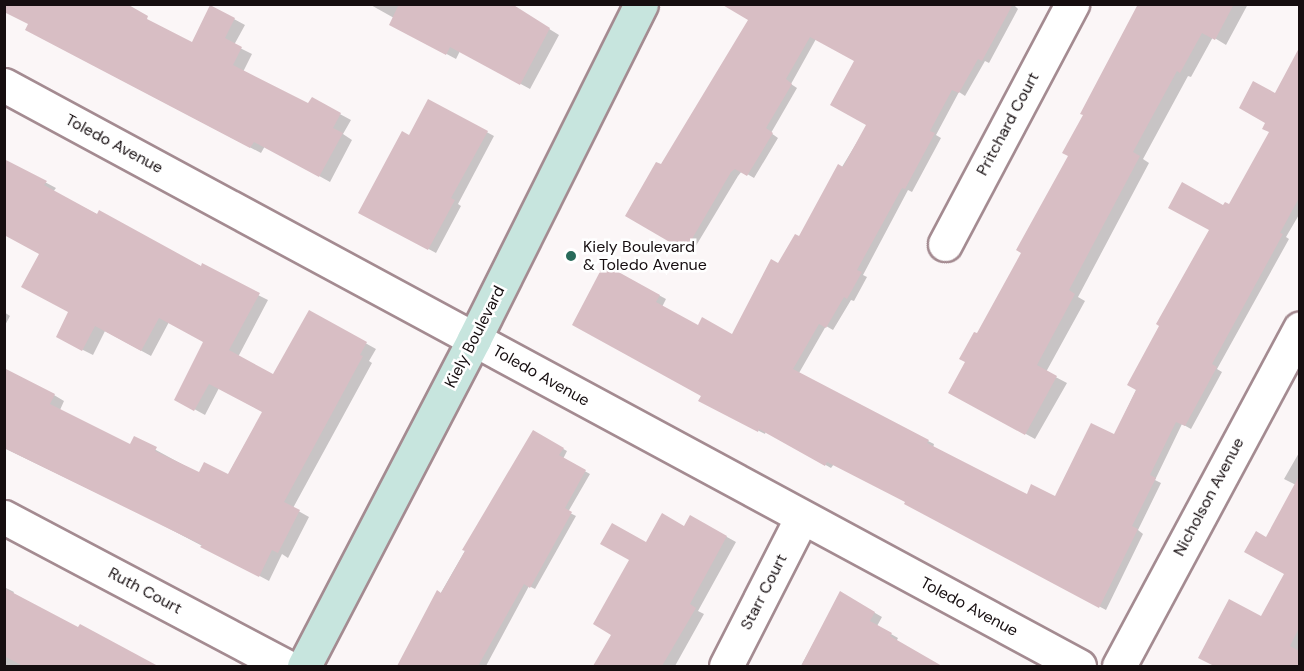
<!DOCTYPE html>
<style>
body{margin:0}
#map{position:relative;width:1304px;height:671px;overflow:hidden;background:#fbf6f7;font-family:"DM Sans",sans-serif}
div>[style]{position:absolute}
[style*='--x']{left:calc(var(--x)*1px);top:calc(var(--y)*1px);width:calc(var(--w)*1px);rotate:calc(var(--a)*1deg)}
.shadow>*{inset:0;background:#0003}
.building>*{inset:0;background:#d8bec4}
.roads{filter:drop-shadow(2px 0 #a48b91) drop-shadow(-2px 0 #a48b91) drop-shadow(0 2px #a48b91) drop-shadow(0 -2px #a48b91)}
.minor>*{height:33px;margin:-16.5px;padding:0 16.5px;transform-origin:16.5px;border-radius:16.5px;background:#fff}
.secondary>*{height:33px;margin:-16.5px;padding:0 16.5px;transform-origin:16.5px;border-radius:16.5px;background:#c7e5de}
.dots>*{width:16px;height:16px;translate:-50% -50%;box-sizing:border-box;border:3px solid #fff;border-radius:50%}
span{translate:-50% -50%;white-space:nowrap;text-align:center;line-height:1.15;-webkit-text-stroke:5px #fff;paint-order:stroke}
.street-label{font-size:16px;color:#160e10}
.poi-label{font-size:16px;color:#160e10}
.left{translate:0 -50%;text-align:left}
.frame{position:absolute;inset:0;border:6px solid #160e10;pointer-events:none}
</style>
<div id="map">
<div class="shadow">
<i style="clip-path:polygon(369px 4px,509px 4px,559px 35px,530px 89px,460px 51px,456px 59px,400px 29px,394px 18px)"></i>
<i style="clip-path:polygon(880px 4px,1013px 4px,1018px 9px,989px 63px,985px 61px,965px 96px,959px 92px,936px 135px,941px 138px,912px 192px,908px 190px,863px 275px,867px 277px,854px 301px,851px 300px,833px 330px,826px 326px,799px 373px,928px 441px,934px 444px,933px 448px,1028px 496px,1056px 498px,1114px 436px,1224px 207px,1230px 206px,1271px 132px,1275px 95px,1300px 51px,1300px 213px,1286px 237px,1289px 239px,1217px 369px,1222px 372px,1191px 429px,1182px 424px,1155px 480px,1161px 483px,1138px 530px,1143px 534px,1106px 610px,912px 507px,907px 501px,834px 464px,831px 468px,766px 431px,765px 434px,706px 404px,703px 395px,605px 266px,666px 299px,662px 307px,698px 327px,733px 336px,778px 265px,799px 238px,868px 124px,856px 61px,816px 39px,791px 84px,797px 88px,771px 133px,778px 138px,754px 178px,742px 171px,738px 176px,691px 254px,627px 215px,661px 166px,750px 20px)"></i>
<i style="clip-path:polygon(1141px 4px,1248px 4px,1226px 45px,1213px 37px,1191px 77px,1188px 76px,1143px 159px,1149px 163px,1078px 297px,1085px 301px,1046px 372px,1067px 383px,1035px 439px,950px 392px,1023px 253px)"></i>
<i style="clip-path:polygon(234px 19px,245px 25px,234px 45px,252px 54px,243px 72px,309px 105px,312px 99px,351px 120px,343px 134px,352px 140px,330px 182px,265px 146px,261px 153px,38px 36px,193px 44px)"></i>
<i style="clip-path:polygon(429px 101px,494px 136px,458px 204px,461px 206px,436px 253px,360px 212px,410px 137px)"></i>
<i style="clip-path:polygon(4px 160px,56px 188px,53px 192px,268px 300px,238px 357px,274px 376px,310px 312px,376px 349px,369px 361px,372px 363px,293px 508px,309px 517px,288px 558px,282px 554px,269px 581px,151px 519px,4px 448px,54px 395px,64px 401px,60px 410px,130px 446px,134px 438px,200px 474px,228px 475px,263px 412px,219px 388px,205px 415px,176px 399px,205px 341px,169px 322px,151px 356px,105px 331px,93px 355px,67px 342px,69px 311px,41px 253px)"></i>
<i style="clip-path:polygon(4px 312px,10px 316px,4px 327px)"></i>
<i style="clip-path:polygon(533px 432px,567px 451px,563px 459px,590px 474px,568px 512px,576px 516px,535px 589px,529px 586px,486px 666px,399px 666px)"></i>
<i style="clip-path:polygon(1300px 451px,1300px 666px,1216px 666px,1200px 657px,1261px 618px,1286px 573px,1267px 539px,1296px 485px,1284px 479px)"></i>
<i style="clip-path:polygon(691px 517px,736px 542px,698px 611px,704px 614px,675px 666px,595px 666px,613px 634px,646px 544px,685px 528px)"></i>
<i style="clip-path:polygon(4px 587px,14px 592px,13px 594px,78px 629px,80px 626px,156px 666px,4px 666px)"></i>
<i style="clip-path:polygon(841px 593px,882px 617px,877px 626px,898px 638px,896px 642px,931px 662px,929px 666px,801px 666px)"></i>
</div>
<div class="building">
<i style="clip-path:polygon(4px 4px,127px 4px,148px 16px,147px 19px,192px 42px,210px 5px,235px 18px,225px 38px,242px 47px,233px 65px,308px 103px,312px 97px,341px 113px,333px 128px,343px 133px,319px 177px,254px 142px,250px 148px,25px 30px,28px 24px,4px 12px)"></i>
<i style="clip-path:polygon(399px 4px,512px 4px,550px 28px,520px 85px,450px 47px,446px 55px,389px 25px)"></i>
<i style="clip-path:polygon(721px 4px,1013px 4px,982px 61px,978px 59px,959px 93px,952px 90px,930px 131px,935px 133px,905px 189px,902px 188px,857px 270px,862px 272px,847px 299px,844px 297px,826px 328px,819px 324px,793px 369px,929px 440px,927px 443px,1027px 494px,1031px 484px,1055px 496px,1091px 423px,1114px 434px,1136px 390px,1127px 385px,1159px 326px,1156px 324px,1209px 230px,1168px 208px,1182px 182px,1223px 205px,1225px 202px,1229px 204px,1269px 132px,1262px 129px,1265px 123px,1239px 108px,1253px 81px,1275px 93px,1299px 48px,1299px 198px,1280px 233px,1283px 234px,1212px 364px,1217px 367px,1185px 426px,1176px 422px,1150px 475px,1156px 478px,1132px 526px,1138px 529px,1099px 608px,904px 504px,905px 502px,827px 462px,825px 466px,759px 429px,758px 432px,698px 401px,701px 396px,572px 325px,604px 264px,660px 295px,656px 302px,698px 325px,702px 317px,732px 334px,771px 259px,778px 263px,795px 234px,799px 236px,838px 164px,843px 167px,866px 125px,830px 105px,854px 61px,810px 37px,786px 79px,792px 84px,766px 128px,773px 133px,747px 176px,735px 169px,731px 172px,685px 251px,625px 216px,656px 162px,661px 164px,748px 20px)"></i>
<i style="clip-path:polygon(1138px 4px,1234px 4px,1215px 40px,1202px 33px,1180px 73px,1177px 71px,1133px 152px,1140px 156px,1069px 290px,1075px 294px,1037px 365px,1057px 376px,1025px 435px,948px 393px,965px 362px,959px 359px,974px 332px,977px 333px,1021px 253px,1016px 250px,1068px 156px,1062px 153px,1083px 115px,1080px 114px)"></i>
<i style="clip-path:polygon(428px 99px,488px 131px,451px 198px,455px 200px,428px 250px,358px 213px,402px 131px,409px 135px)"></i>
<i style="clip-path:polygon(4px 159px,47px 181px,44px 185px,97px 214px,99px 210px,201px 266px,202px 263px,260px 293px,229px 350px,273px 374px,309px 310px,367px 342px,360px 355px,363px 356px,284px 502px,300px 510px,278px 553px,272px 550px,259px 577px,200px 547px,202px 545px,4px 448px,4px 368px,55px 394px,50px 404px,130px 444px,134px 436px,157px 447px,155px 451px,199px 472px,204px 462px,228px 474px,262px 412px,209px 384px,194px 411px,174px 400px,203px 342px,159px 318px,141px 351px,95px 326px,82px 351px,56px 337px,68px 312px,21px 287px,39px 254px,4px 235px)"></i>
<i style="clip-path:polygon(533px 430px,564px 448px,559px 455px,586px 470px,565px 508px,572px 512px,530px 588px,524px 584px,478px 666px,397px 666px,437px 590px,441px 593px,465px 551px,462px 550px)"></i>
<i style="clip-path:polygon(1299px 476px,1299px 628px,1290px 646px,1299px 651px,1299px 666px,1214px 666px,1198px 658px,1229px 599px,1261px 616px,1284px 574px,1244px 552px,1256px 531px,1266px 537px)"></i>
<i style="clip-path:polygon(662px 513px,684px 526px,690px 515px,727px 536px,690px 604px,696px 608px,662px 666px,593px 666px,611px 635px,593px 624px,629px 560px,600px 544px,612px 523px,646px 542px)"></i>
<i style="clip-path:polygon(4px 588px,78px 627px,80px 624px,158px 666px,23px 666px,4px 656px)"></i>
<i style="clip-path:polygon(840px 591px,875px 612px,870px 621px,892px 633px,890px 636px,942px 666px,801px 666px)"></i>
</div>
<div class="roads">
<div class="minor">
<i style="--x:4;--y:85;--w:1222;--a:28.39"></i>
<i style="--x:945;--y:244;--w:272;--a:-62.1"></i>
<i style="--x:4;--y:517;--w:318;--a:27.9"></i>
<i style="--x:726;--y:666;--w:167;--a:-63"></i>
<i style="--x:1119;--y:666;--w:383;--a:-61.8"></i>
</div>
<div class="secondary">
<i style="--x:304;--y:666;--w:369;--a:-62.5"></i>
<i style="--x:474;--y:339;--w:374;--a:-63.5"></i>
</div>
</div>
<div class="dots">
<i style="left:571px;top:256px;background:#286a5a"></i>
</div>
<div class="street-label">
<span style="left:1008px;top:124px;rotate:-62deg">Pritchard Court</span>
<span style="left:114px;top:144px;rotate:28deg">Toledo Avenue</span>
<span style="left:475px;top:337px;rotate:-63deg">Kiely Boulevard</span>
<span style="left:541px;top:376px;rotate:29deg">Toledo Avenue</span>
<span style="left:1209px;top:497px;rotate:-62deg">Nicholson Avenue</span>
<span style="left:145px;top:591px;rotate:28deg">Ruth Court</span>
<span style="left:764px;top:592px;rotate:-63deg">Starr Court</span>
<span style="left:969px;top:607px;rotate:28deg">Toledo Avenue</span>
</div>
<div class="poi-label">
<span class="left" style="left:583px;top:256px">Kiely Boulevard<br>&amp; Toledo Avenue</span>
</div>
<div class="frame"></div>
</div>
